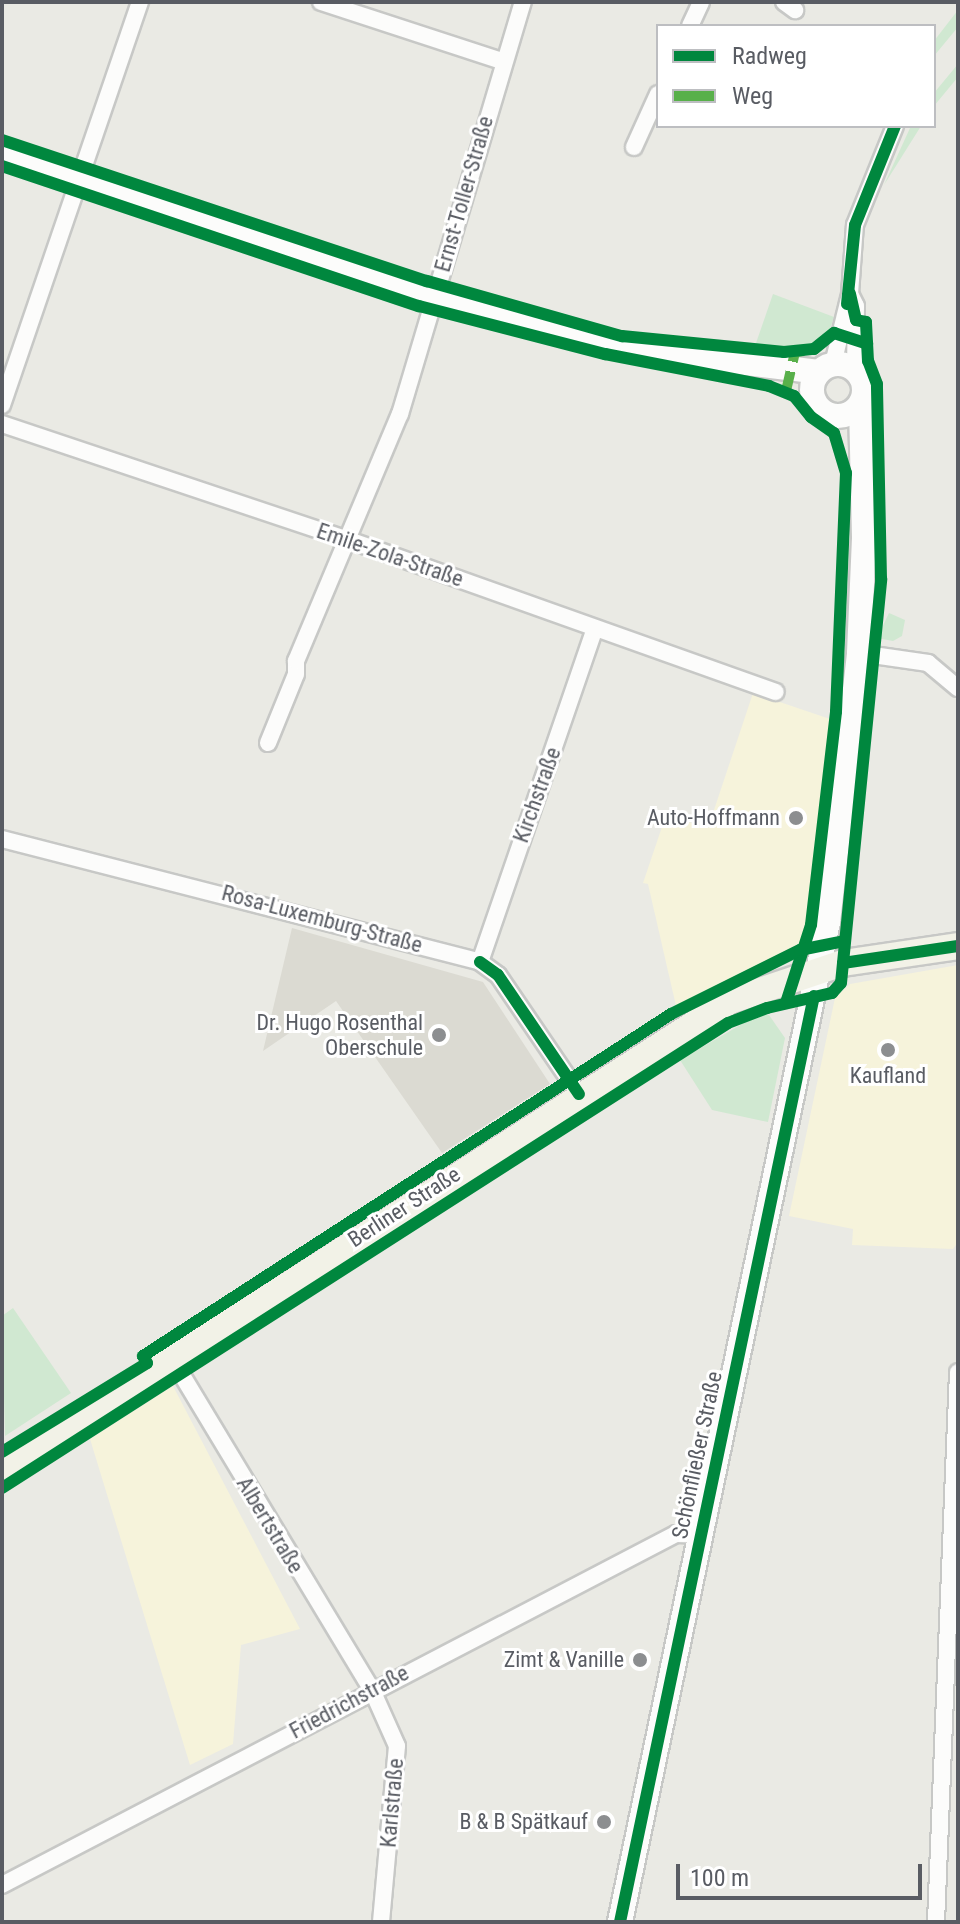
<!DOCTYPE html>
<meta charset="utf-8">
<style>
body{margin:0}
#map{position:relative;width:960px;height:1924px;overflow:hidden;background:#eaeae4;font-family:"Roboto Condensed",sans-serif}
div>[style]{position:absolute}
[style*='--x']{left:calc(var(--x)*1px);top:calc(var(--y)*1px);width:calc(var(--w)*1px);rotate:calc(var(--a)*1deg)}
.commercial>*{inset:0;background:#f6f3db}
.education>*{inset:0;background:#dbdad2}
.green>*{inset:0;background:#d0e8d1}
.roads{filter:drop-shadow(2px 0 #c7c8c6) drop-shadow(-2px 0 #c7c8c6) drop-shadow(0 2px #c7c8c6) drop-shadow(0 -2px #c7c8c6)}
.street>*{height:16px;margin:-8px;padding:0 8px;transform-origin:8px;border-radius:8px;background:#fcfcfb}
.secondary>*{height:24px;margin:-12px;padding:0 12px;transform-origin:12px;border-radius:12px;background:#fcfcfb}
.secondary>.ring{margin:-12px;padding:0;box-sizing:content-box;background:none;border:24px solid #fcfcfb;border-radius:50%}
.primary>*{height:26px;margin:-13px;padding:0 13px;transform-origin:13px;border-radius:13px;background:#f2f2e7}
.quiet>*{height:10px;margin-top:-5px;transform-origin:0;background:repeating-linear-gradient(90deg,#58b04a 0 20px,transparent 0 30px)}
.cycleway>*{height:12px;margin:-6px;padding:0 6px;transform-origin:6px;border-radius:6px;background:#00873e}
.dots>*{width:22px;height:22px;translate:-50% -50%;box-sizing:border-box;border:4px solid #fff;border-radius:50%}
span{translate:-50% -50%;white-space:nowrap;text-align:center;line-height:1.15;-webkit-text-stroke:6px #fff;paint-order:stroke}
.street-label{font-size:22px;color:#595c63}
.poi-label{font-size:22px;color:#595c63}
.right{translate:-100% -50%;text-align:right}
.frame{position:absolute;inset:0;border:4px solid #595c63;pointer-events:none}
.legend{position:absolute;left:656px;top:24px;width:280px;height:104px;box-sizing:border-box;background:#fff;border:2px solid #bdbec1;margin:0;padding:10px 14px;list-style:none;font-size:24px;color:#595c63}
.legend li{display:flex;align-items:center;gap:16px;height:40px}
.legend b{width:40px;border:2px solid #bdbec1}
.scale{position:absolute;left:676px;top:1864px;width:246px;height:36px;box-sizing:border-box;border:4px solid #595c63;border-top:0;padding-left:10px;font-size:24px;line-height:28px;white-space:nowrap;color:#595c63;-webkit-text-stroke:6px #fff;paint-order:stroke}
</style>
<div id="map">
<div class="commercial">
<i style="clip-path:polygon(753px 693px,830px 719px,805px 936px,796px 949px,676px 1006px,648px 884px,643px 883px,666px 815px,708px 828px)"></i>
<i style="clip-path:polygon(958px 965px,958px 1242px,953px 1249px,852px 1245px,853px 1229px,789px 1216px,835px 998px,850px 984px)"></i>
<i style="clip-path:polygon(173px 1386px,300px 1629px,241px 1645px,233px 1744px,190px 1765px,90px 1439px)"></i>
</div>
<div class="education">
<i style="clip-path:polygon(292px 928px,483px 982px,550px 1084px,442px 1153px,336px 1001px,263px 1051px)"></i>
</div>
<div class="green">
<i style="clip-path:polygon(958px 10px,958px 27px,934px 56px,934px 41px)"></i>
<i style="clip-path:polygon(958px 64px,958px 77px,934px 106px,934px 93px)"></i>
<i style="clip-path:polygon(921px 126px,884px 185px,910px 128px)"></i>
<i style="clip-path:polygon(773px 294px,834px 317px,827px 338px,803px 347px,755px 346px)"></i>
<i style="clip-path:polygon(889px 613px,905px 620px,902px 636px,893px 641px,877px 638px)"></i>
<i style="clip-path:polygon(761px 1013px,769px 1015px,785px 1038px,768px 1122px,712px 1110px,680px 1060px)"></i>
<i style="clip-path:polygon(13px 1308px,71px 1393px,5px 1436px,2px 1316px)"></i>
</div>
<div class="roads">
<div class="street">
<i style="--x:321;--y:2;--w:189;--a:18.1"></i>
<i style="--x:784;--y:2;--w:14;--a:36"></i>
<i style="--x:690;--y:26;--w:26;--a:-65"></i>
<i style="--x:634;--y:147;--w:58;--a:-65.6"></i>
<i style="--x:850;--y:294;--w:13;--a:63"></i>
<i style="--x:856;--y:306;--w:63;--a:90.9"></i>
<i style="--x:833;--y:364;--w:72;--a:-76.3"></i>
<i style="--x:850;--y:294;--w:69;--a:-85.9"></i>
<i style="--x:855;--y:225;--w:107;--a:-68"></i>
<i style="--x:2;--y:405;--w:426;--a:-71.1"></i>
<i style="--x:2;--y:424;--w:363;--a:18.5"></i>
<i style="--x:346;--y:539;--w:456;--a:19.6"></i>
<i style="--x:859;--y:653;--w:70;--a:8.2"></i>
<i style="--x:928;--y:663;--w:39;--a:40"></i>
<i style="--x:268;--y:743;--w:74;--a:-67.9"></i>
<i style="--x:296;--y:674;--w:13;--a:-90"></i>
<i style="--x:296;--y:661;--w:268;--a:-67.2"></i>
<i style="--x:400;--y:414;--w:430;--a:-73.4"></i>
<i style="--x:2;--y:839;--w:494;--a:14.4"></i>
<i style="--x:480;--y:962;--w:22;--a:36"></i>
<i style="--x:498;--y:975;--w:144;--a:55.8"></i>
<i style="--x:480;--y:962;--w:353;--a:-71"></i>
<i style="--x:171;--y:1357;--w:389;--a:58.9"></i>
<i style="--x:372;--y:1690;--w:61;--a:65.9"></i>
<i style="--x:397;--y:1746;--w:177;--a:95.2"></i>
<i style="--x:2;--y:1885;--w:760;--a:-27.51"></i>
<i style="--x:676;--y:1534;--w:25;--a:2"></i>
<i style="--x:936;--y:1922;--w:550;--a:-87.71"></i>
</div>
<div class="secondary">
<i style="--x:2;--y:152;--w:522;--a:18.3"></i>
<i style="--x:498;--y:316;--w:152;--a:13.3"></i>
<i style="--x:646;--y:351;--w:174;--a:6.9"></i>
<i class="ring" style="left:812px;top:364px;width:28px;height:28px"></i>
<i style="--x:620;--y:1922;--w:1021;--a:-78.25"></i>
<i style="--x:828;--y:922;--w:271;--a:-83.4"></i>
<i style="--x:859;--y:653;--w:116;--a:-87.5"></i>
<i style="--x:864;--y:537;--w:133;--a:-91.3"></i>
</div>
<div class="primary">
<i style="--x:2;--y:1469;--w:865;--a:-32.74"></i>
<i style="--x:730;--y:1001;--w:119;--a:-18.6"></i>
<i style="--x:843;--y:963;--w:116;--a:-8.4"></i>
</div>
</div>
<div class="quiet">
<i style="--x:786;--y:391;--w:40;--a:-77"></i>
<i style="--x:795;--y:352;--w:9;--a:-6"></i>
</div>
<div class="cycleway">
<i style="--x:2;--y:140;--w:448;--a:18.4"></i>
<i style="--x:427;--y:281;--w:203;--a:15.8"></i>
<i style="--x:622;--y:336;--w:163;--a:5.6"></i>
<i style="--x:784;--y:352;--w:30;--a:-6"></i>
<i style="--x:814;--y:349;--w:26;--a:-39"></i>
<i style="--x:834;--y:333;--w:35;--a:18"></i>
<i style="--x:2;--y:166;--w:440;--a:18.6"></i>
<i style="--x:419;--y:306;--w:192;--a:14.5"></i>
<i style="--x:605;--y:354;--w:167;--a:11"></i>
<i style="--x:769;--y:386;--w:27;--a:22"></i>
<i style="--x:794;--y:396;--w:27;--a:51"></i>
<i style="--x:811;--y:417;--w:28;--a:35"></i>
<i style="--x:834;--y:433;--w:42;--a:73.3"></i>
<i style="--x:846;--y:473;--w:239;--a:92.4"></i>
<i style="--x:836;--y:712;--w:214;--a:96.7"></i>
<i style="--x:811;--y:925;--w:82;--a:107.8"></i>
<i style="--x:847;--y:304;--w:79;--a:-84.2"></i>
<i style="--x:855;--y:225;--w:107;--a:-68"></i>
<i style="--x:480;--y:962;--w:22;--a:36"></i>
<i style="--x:498;--y:975;--w:144;--a:55.8"></i>
<i style="--x:843;--y:963;--w:116;--a:-8.4"></i>
<i style="--x:2;--y:1452;--w:170;--a:-31.5"></i>
<i style="--x:147;--y:1363;--w:8;--a:-120"></i>
<i style="--x:143;--y:1356;--w:629;--a:-32.93"></i>
<i style="--x:671;--y:1014;--w:144;--a:-26.4"></i>
<i style="--x:800;--y:950;--w:46;--a:-11.3"></i>
<i style="--x:2;--y:1488;--w:862;--a:-32.64"></i>
<i style="--x:728;--y:1023;--w:42;--a:-21"></i>
<i style="--x:767;--y:1008;--w:67;--a:-13"></i>
<i style="--x:832;--y:993;--w:13;--a:-48"></i>
<i style="--x:841;--y:983;--w:406;--a:-84.3"></i>
<i style="--x:881;--y:579;--w:195;--a:-91.2"></i>
<i style="--x:877;--y:384;--w:25;--a:-111"></i>
<i style="--x:868;--y:361;--w:39;--a:-93"></i>
<i style="--x:866;--y:322;--w:10;--a:-169"></i>
<i style="--x:856;--y:320;--w:27;--a:-103"></i>
<i style="--x:620;--y:1922;--w:946;--a:-78.17"></i>
</div>
<div class="dots">
<i style="left:796px;top:818px;background:#8c8e90"></i>
<i style="left:439px;top:1035px;background:#8c8e90"></i>
<i style="left:888px;top:1050px;background:#8c8e90"></i>
<i style="left:640px;top:1660px;background:#8c8e90"></i>
<i style="left:604px;top:1822px;background:#8c8e90"></i>
</div>
<div class="street-label">
<span style="left:464px;top:194px;rotate:-74deg">Ernst-Toller-Straße</span>
<span style="left:390px;top:555px;rotate:19deg">Emile-Zola-Straße</span>
<span style="left:537px;top:795px;rotate:-70deg">Kirchstraße</span>
<span style="left:322px;top:919px;rotate:15deg">Rosa-Luxemburg-Straße</span>
<span style="left:404px;top:1207px;rotate:-33deg">Berliner Straße</span>
<span style="left:697px;top:1455px;rotate:-78deg">Schönfließer Straße</span>
<span style="left:270px;top:1525px;rotate:59deg">Albertstraße</span>
<span style="left:349px;top:1702px;rotate:-28deg">Friedrichstraße</span>
<span style="left:392px;top:1803px;rotate:-85deg">Karlstraße</span>
</div>
<div class="poi-label">
<span class="right" style="left:780px;top:818px">Auto-Hoffmann</span>
<span class="right" style="left:423px;top:1035px">Dr. Hugo Rosenthal<br>Oberschule</span>
<span style="left:888px;top:1076px">Kaufland</span>
<span class="right" style="left:624px;top:1660px">Zimt &amp; Vanille</span>
<span class="right" style="left:588px;top:1822px">B &amp; B Spätkauf</span>
</div>
<div class="frame"></div>
<ul class="legend">
<li><b style="height:10px;background:#00873e"></b>Radweg</li>
<li><b style="height:10px;background:#58b04a"></b>Weg</li>
</ul>
<div class="scale">100 m</div>
</div>
